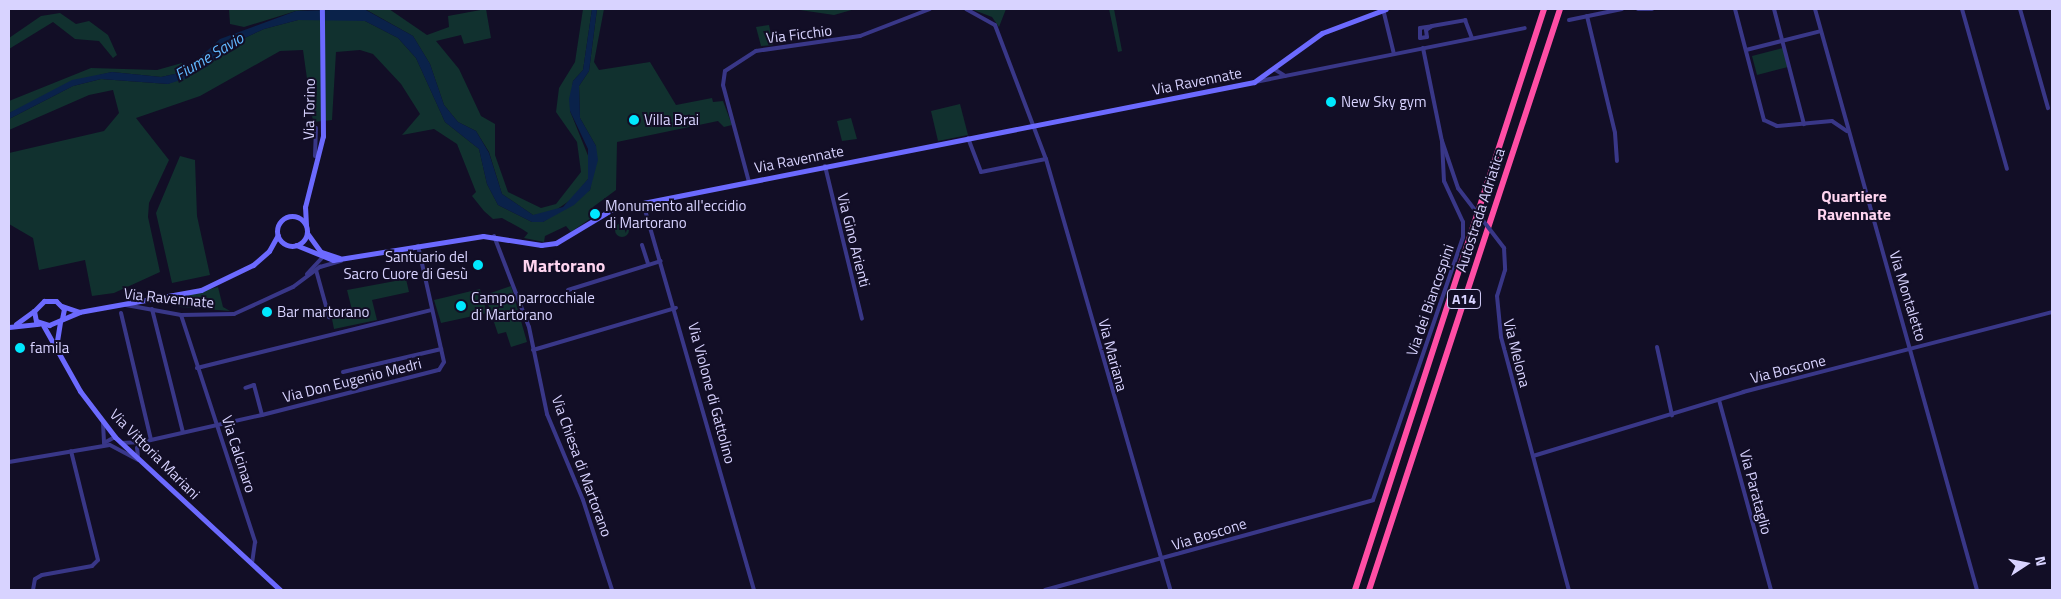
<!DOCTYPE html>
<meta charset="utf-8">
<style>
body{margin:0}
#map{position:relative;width:2061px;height:599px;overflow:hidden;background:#120e26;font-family:"Titillium Web",sans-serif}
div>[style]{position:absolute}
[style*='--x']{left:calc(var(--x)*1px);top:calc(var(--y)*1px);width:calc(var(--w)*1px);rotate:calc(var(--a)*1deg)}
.green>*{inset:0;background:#11312f}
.round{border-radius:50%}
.water>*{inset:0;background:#0a224a}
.minor>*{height:4px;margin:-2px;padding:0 2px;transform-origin:2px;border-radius:2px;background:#393788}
.secondary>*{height:5px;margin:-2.5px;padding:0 2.5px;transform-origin:2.5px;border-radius:2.5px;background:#6c6aff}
.secondary>.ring{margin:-2.5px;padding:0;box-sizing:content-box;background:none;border:5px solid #6c6aff;border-radius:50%}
.motorway>*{height:6px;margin:-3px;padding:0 3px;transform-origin:3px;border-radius:3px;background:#ff4ea5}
.minor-bridge>*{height:4px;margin:-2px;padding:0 2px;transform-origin:2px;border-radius:2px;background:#393788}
.dots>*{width:14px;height:14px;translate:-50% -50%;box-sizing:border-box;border:2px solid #120e26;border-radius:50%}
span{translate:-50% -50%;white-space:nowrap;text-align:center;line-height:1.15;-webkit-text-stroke:4px #120e26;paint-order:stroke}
.shield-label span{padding:1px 4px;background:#120e26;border:1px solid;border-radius:4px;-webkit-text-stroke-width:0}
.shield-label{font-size:14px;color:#d8d3ff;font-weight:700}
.street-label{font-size:15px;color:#d8d3ff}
.poi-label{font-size:15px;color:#d8d3ff}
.left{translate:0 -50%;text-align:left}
.right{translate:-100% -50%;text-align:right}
.water-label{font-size:16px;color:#61b8ff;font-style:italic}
.neighbourhood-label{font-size:16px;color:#ffd5f0;font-weight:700}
.quarter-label{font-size:18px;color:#ffd5f0;font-weight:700}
.frame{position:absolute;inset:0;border:10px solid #d8d3ff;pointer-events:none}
.north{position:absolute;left:2001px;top:539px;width:50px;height:50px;-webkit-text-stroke:4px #120e26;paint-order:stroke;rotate:79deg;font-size:14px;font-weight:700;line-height:20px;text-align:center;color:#d8d3ff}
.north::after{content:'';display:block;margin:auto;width:18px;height:22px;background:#d8d3ff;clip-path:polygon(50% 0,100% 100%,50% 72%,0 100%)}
</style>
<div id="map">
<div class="green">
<i style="clip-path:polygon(229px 9px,320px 9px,296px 11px,244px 27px,230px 24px)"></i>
<i style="clip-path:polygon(351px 9px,389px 9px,427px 35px,449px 27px,448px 16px,486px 9px,491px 38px,464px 44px,461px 35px,436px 41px,459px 69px,481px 116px,495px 124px,495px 155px,508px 192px,541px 208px,556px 204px,581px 172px,577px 142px,556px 112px,559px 88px,575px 62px,583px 9px,592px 9px,583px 70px,573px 81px,570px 111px,591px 163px,588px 179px,572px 199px,550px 214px,533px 215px,502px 194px,489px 152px,476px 131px,458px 122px,444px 105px,430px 64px,413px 36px,365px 9px)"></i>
<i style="clip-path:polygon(597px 9px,604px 9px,594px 62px,599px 70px,650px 62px,676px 105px,712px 98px,713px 102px,723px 101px,732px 125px,724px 127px,718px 121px,617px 142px,616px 190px,593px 207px,597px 214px,571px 232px,566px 226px,545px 236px,544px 242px,524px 238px,528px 233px,522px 229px,502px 218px,493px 219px,484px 211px,472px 196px,476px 192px,457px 144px,434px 129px,402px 135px,420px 114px,401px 84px,373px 54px,360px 50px,336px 52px,332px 120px,313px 122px,303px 50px,280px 51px,200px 96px,136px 118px,169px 160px,149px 203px,148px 217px,160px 272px,114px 293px,92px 296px,85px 260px,39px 270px,33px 238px,9px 224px,9px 153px,104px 131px,119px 113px,113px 90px,89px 95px,9px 130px,9px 119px,73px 86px,101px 79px,168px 84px,208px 66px,227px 46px,264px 29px,298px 20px,339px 18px,365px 21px,398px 38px,416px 58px,445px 122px,479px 149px,487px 184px,498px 205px,532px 222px,543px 222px,590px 190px,596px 146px,580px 118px,579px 86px,589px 71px)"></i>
<i style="clip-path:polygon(793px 9px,855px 9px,834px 15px)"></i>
<i style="clip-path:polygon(971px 9px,1006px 9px,999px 27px,992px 17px)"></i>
<i style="clip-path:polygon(1109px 9px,1114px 9px,1122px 51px,1118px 52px)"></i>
<i style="clip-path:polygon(60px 13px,76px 24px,89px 21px,108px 35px,117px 55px,113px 58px,99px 41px,75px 39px,53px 22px,9px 49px,9px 38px,41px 16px)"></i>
<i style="clip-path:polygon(769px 25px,773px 45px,761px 46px,756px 27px)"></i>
<i style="clip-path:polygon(1783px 48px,1788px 67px,1757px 75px,1752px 56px)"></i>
<i style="clip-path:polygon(182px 63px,184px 72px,161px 77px,112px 72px,99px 75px,9px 113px,9px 101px,91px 68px,157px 70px)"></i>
<i style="clip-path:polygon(960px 104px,968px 135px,938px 141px,931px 111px)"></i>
<i style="clip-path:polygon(851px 118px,857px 139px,842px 141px,837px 121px)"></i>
<i style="clip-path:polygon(180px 156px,195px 160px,197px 216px,210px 275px,172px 283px,156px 213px)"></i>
<i class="round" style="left:615px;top:223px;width:14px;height:14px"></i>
<i style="clip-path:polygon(406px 279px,409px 292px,372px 300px,377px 320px,334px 329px,332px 319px,353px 314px,347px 290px)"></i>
<i style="clip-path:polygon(511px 286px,527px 342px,511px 347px,506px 332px,498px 334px,485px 295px)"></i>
<i style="clip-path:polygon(218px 287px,223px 307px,230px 311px,180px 307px,170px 299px)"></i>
<i style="clip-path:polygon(480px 289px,487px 313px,441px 323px,434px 300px)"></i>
</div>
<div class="water">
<i style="clip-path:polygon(364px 9px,413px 36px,430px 64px,444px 105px,458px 122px,476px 131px,489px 153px,502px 194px,533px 215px,563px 207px,588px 179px,588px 149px,570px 111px,569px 99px,573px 81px,583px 70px,592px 9px,597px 9px,589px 71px,579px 86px,580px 118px,596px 146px,598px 160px,590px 190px,574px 205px,543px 222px,532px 222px,498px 205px,487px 184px,479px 149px,445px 122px,416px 58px,398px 38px,365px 21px,298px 20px,264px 29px,227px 46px,208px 66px,184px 79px,168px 84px,101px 79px,73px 86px,9px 119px,9px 113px,72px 80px,112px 72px,161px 77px,184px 72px,220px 39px,296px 11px)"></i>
</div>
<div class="minor">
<i style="--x:966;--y:9;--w:33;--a:29"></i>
<i style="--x:995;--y:25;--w:143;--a:69.2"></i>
<i style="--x:1046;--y:159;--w:448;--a:73.9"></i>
<i style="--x:1383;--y:9;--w:46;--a:76.3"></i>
<i style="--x:1638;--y:9;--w:14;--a:0"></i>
<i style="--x:1735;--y:9;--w:115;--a:75.4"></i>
<i style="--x:1764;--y:120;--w:14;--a:25"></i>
<i style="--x:1777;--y:126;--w:55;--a:-5.2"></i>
<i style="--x:1832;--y:121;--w:18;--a:34"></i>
<i style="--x:1774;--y:9;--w:119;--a:75.4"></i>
<i style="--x:1815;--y:9;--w:603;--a:74.42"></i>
<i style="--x:1962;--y:9;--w:166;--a:74.3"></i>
<i style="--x:2020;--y:9;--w:103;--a:74.2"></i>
<i style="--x:1587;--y:16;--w:120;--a:76.5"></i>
<i style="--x:1615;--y:133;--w:28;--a:86"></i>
<i style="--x:1569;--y:20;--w:54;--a:-11.7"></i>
<i style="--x:1432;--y:26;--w:7;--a:146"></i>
<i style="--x:1426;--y:30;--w:7;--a:82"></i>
<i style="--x:1427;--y:37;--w:7;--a:172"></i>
<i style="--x:1420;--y:38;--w:10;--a:-90"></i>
<i style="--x:1420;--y:28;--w:12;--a:-9"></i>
<i style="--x:1432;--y:26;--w:34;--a:-10"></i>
<i style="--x:1465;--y:20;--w:19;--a:69"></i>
<i style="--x:1423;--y:48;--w:95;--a:78.5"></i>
<i style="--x:1442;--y:141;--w:50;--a:71.2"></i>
<i style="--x:1746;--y:50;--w:77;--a:-14.2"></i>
<i style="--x:1274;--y:69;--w:13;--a:32"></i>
<i style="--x:1255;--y:82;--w:275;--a:-11.3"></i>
<i style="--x:968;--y:138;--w:36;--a:69"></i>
<i style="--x:981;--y:172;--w:66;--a:-11.3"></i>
<i style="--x:315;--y:156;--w:28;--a:-88"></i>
<i style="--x:825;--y:166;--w:157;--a:76.4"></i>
<i style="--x:749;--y:182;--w:100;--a:-105"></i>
<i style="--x:723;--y:85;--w:14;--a:-82"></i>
<i style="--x:725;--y:71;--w:37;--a:-33"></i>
<i style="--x:756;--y:51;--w:105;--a:-8.2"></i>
<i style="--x:860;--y:36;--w:75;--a:-21.1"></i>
<i style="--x:643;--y:203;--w:403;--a:74"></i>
<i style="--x:494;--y:236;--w:97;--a:69"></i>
<i style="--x:529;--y:327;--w:89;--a:78.3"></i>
<i style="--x:547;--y:414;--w:93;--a:67.3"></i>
<i style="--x:583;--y:500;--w:95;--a:72.1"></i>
<i style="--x:642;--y:245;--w:20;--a:72"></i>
<i style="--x:316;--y:270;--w:49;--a:74.5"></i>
<i style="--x:307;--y:274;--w:25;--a:-47"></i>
<i style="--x:568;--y:290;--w:97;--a:-17.3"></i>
<i style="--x:1497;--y:296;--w:41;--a:84.4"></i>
<i style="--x:1501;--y:337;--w:262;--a:75"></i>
<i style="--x:126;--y:305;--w:56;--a:10.3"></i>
<i style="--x:181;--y:315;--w:53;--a:-1.1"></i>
<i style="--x:234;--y:314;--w:65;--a:-24.6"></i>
<i style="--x:293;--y:287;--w:34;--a:-37"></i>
<i style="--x:320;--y:267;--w:22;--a:-16"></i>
<i style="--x:152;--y:309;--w:127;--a:75.9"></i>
<i style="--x:121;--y:313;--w:130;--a:76.7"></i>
<i style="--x:181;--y:315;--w:239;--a:71.9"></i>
<i style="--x:255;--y:542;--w:22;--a:98"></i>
<i style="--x:1657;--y:347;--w:70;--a:77.6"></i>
<i style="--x:533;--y:350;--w:149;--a:-16.4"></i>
<i style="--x:197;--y:368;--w:242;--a:-13.9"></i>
<i style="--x:343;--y:372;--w:101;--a:-13.2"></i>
<i style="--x:1719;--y:400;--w:197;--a:74.7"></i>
<i style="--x:262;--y:415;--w:183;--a:-14.3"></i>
<i style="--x:439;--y:370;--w:9;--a:-58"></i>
<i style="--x:444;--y:362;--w:119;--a:-102.6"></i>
<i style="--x:103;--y:423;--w:20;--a:87"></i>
<i style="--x:104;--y:443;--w:13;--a:-29"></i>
<i style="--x:121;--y:443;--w:21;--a:-3"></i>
<i style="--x:142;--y:442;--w:123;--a:-12.7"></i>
<i style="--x:262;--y:415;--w:31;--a:-105"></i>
<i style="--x:254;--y:385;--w:9;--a:162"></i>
<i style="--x:1533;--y:456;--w:220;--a:-16.9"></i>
<i style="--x:1743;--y:392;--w:319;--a:-14.5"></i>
<i style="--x:138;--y:457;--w:9;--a:-96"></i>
<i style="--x:137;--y:448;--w:8;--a:-50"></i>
<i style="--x:9;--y:462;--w:102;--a:-9.6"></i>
<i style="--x:110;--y:445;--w:32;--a:28"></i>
<i style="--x:33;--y:590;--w:11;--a:-80"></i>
<i style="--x:35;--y:579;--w:8;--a:-30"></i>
<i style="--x:42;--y:575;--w:51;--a:-10.2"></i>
<i style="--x:92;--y:566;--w:8;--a:-45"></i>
<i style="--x:98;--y:560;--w:112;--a:-103.9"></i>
<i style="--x:1045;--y:590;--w:340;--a:-15.3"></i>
<i style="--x:1373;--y:500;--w:278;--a:-71.1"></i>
<i style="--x:1463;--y:237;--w:15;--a:-90"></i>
<i style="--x:1463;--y:222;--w:45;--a:-114.9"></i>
<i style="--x:1444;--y:181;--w:40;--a:-92.9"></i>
</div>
<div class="secondary">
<i class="ring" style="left:277px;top:216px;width:25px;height:25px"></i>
<i style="--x:306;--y:225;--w:18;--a:-93"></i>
<i style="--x:305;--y:207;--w:73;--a:-75.8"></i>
<i style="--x:323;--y:136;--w:127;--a:-90.5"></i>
<i style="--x:307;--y:233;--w:24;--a:54"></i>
<i style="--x:321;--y:252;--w:19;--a:18"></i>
<i style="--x:296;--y:245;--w:40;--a:22"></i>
<i style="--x:333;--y:260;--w:152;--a:-9.1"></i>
<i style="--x:483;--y:236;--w:59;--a:8.8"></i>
<i style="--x:541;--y:245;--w:15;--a:-8"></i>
<i style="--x:556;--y:243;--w:64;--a:-31"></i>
<i style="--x:611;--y:210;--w:33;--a:-12"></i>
<i style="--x:643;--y:203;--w:623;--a:-11.2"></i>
<i style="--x:1254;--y:82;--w:84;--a:-35.8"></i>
<i style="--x:1322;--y:33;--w:68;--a:-20.6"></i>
<i style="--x:62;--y:306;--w:18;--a:19"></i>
<i style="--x:62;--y:319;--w:10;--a:-79"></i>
<i style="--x:64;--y:309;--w:11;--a:-135"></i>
<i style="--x:56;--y:301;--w:12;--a:180"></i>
<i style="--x:44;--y:301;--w:14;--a:135"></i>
<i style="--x:34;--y:311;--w:10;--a:79"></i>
<i style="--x:36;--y:321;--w:14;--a:17"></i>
<i style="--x:49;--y:325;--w:33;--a:-23"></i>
<i style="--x:79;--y:312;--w:124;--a:-10.2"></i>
<i style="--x:201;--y:290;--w:58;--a:-25.7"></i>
<i style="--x:253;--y:265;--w:21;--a:-41"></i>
<i style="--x:269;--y:251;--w:18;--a:-61"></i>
<i style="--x:16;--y:324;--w:22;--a:-36"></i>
<i style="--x:43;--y:325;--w:76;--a:60.7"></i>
<i style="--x:80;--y:391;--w:58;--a:52.7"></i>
<i style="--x:115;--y:437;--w:225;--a:42.8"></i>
<i style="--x:9;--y:327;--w:30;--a:-6"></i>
<i style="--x:57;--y:341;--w:20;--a:-81"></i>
</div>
<div class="motorway">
<i style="--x:1355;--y:590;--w:611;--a:-71.98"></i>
<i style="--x:1369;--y:590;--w:612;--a:-71.8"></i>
</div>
<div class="minor-bridge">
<i style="--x:1458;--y:188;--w:76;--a:52.5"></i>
<i style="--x:1504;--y:248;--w:22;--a:87"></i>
<i style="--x:1505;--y:270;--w:27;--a:107"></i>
</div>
<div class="dots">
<i style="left:1331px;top:102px;background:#00e8fe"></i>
<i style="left:634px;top:120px;background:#00e8fe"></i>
<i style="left:595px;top:214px;background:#00e8fe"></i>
<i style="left:478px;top:265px;background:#00e8fe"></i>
<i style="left:461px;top:306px;background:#00e8fe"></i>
<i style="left:267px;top:312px;background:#00e8fe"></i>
<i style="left:20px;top:348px;background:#00e8fe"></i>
</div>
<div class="shield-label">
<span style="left:1464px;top:299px">A14</span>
</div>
<div class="street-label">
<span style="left:799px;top:34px;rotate:-7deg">Via Ficchio</span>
<span style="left:1197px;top:81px;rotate:-11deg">Via Ravennate</span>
<span style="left:309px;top:109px;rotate:-89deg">Via Torino</span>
<span style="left:799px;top:159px;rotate:-11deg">Via Ravennate</span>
<span style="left:1480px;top:210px;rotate:-72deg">Autostrada Adriatica</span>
<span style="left:854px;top:240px;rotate:76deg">Via Gino Arienti</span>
<span style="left:1908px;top:296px;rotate:73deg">Via Montaletto</span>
<span style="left:169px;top:298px;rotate:6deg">Via Ravennate</span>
<span style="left:1430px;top:300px;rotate:-71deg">Via dei Biancospini</span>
<span style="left:1517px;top:353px;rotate:76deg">Via Melona</span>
<span style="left:1113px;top:355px;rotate:75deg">Via Mariana</span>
<span style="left:1788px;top:369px;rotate:-14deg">Via Boscone</span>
<span style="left:352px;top:380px;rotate:-14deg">Via Don Eugenio Medri</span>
<span style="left:712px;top:393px;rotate:75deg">Via Violone di Gattolino</span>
<span style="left:155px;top:454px;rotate:45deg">Via Vittoria Mariani</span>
<span style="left:239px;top:454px;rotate:72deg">Via Calcinaro</span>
<span style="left:582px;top:466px;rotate:70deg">Via Chiesa di Martorano</span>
<span style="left:1756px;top:492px;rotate:75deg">Via Parataglio</span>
<span style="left:1209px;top:534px;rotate:-17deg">Via Boscone</span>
</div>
<div class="poi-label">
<span class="left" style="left:1341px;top:102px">New Sky gym</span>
<span class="left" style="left:644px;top:120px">Villa Brai</span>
<span class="left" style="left:605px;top:214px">Monumento all'eccidio<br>di Martorano</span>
<span class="right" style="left:468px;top:265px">Santuario del<br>Sacro Cuore di Gesù</span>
<span class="left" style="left:471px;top:306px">Campo parrocchiale<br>di Martorano</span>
<span class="left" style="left:277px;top:312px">Bar martorano</span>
<span class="left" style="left:30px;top:348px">famila</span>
</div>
<div class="water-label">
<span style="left:209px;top:56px;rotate:-31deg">Fiume Savio</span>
</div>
<div class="neighbourhood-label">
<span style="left:1854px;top:205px">Quartiere<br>Ravennate</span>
</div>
<div class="quarter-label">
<span style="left:564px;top:266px">Martorano</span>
</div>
<div class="frame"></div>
<div class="north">N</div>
</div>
